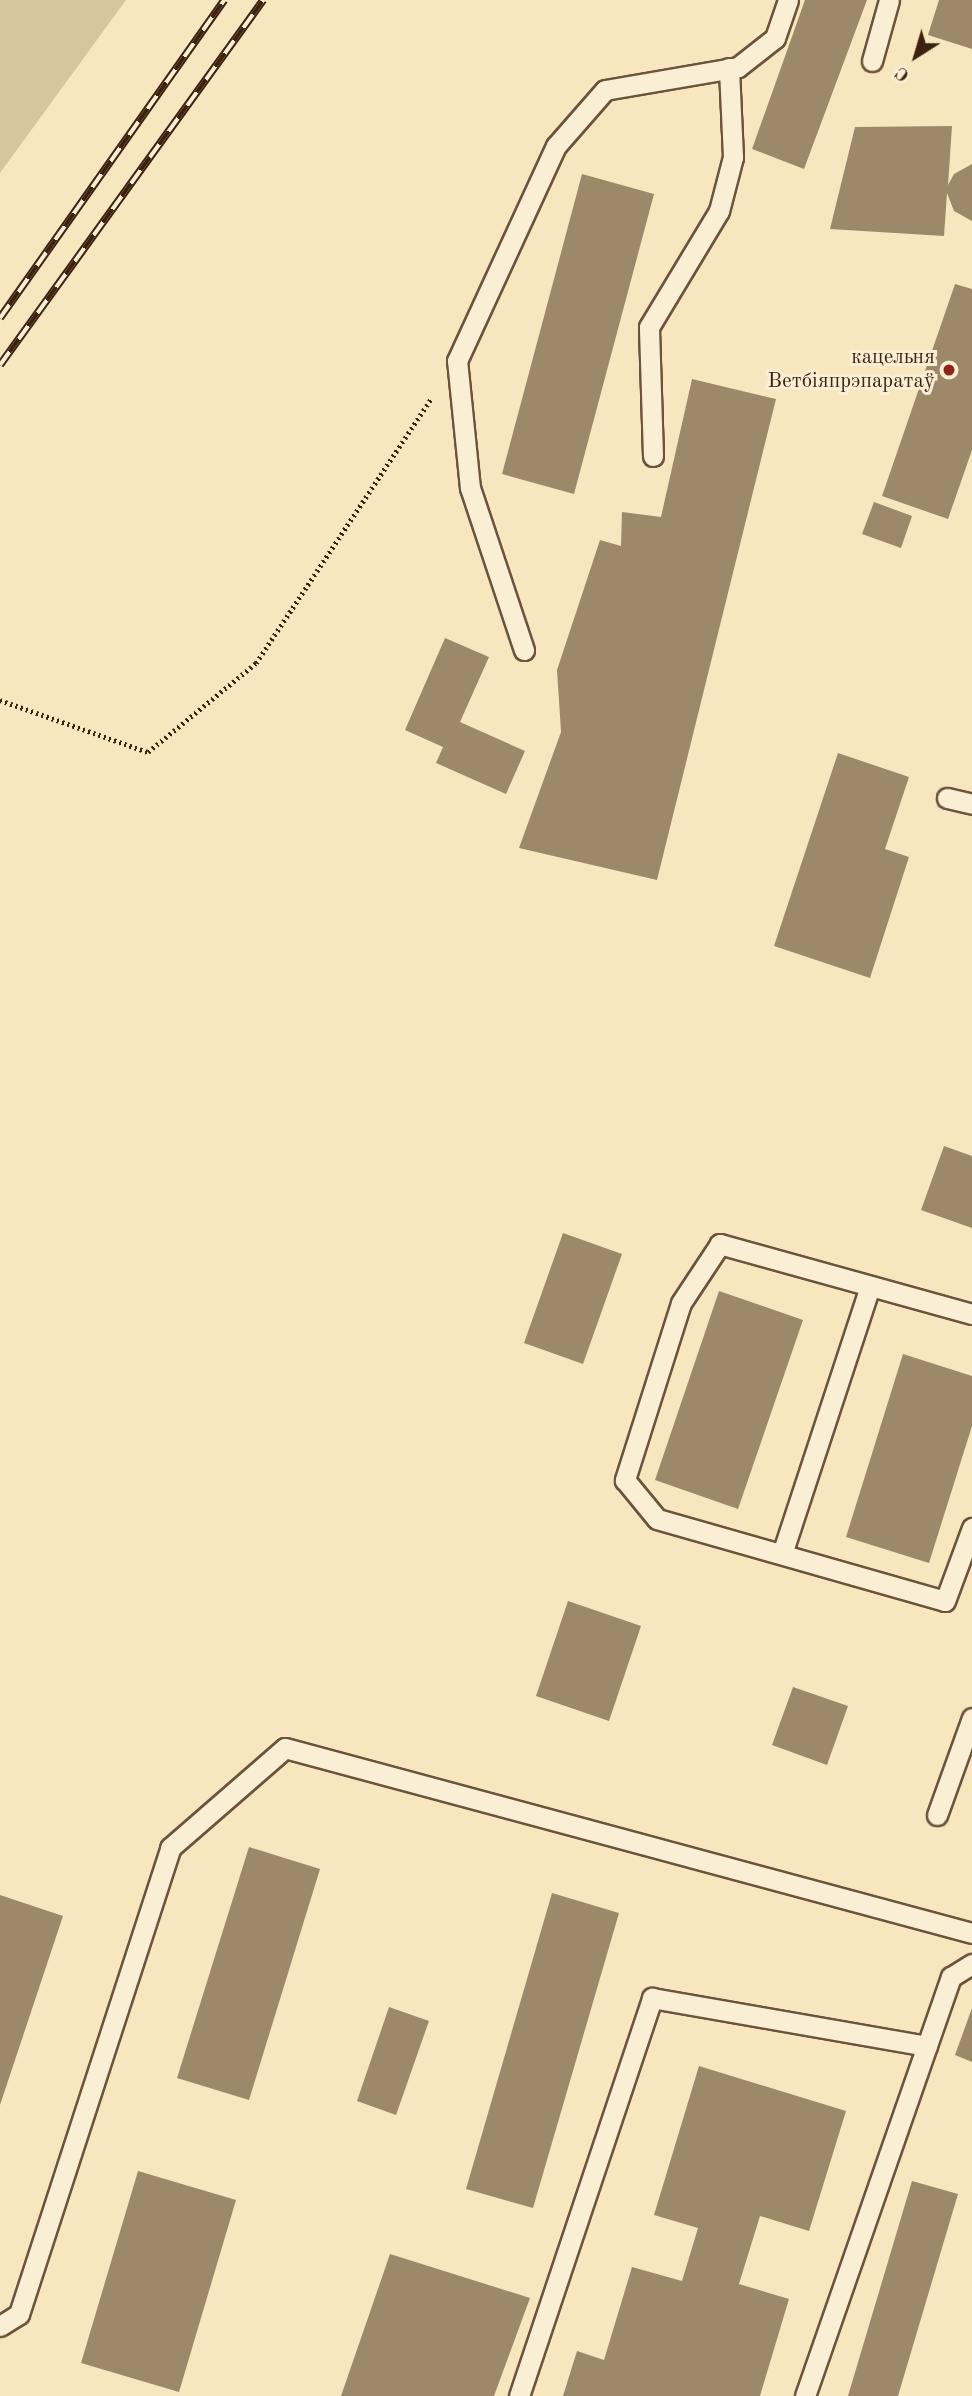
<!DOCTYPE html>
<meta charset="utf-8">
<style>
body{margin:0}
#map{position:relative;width:972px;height:2396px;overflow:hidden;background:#f7e6be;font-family:"Old Standard TT",serif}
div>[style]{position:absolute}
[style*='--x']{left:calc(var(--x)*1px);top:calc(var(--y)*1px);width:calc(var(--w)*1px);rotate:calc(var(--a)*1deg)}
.green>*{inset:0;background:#d7c5a0}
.building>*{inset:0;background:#9e886a}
.path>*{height:4.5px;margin-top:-2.25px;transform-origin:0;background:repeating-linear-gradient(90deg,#3d2210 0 2px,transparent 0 5.5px)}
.roads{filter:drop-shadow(2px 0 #6c533c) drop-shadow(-2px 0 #6c533c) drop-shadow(0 2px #6c533c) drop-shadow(0 -2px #6c533c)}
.lane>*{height:19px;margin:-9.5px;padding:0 9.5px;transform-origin:9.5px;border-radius:9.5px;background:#faefd5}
.rail>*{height:8px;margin-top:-4px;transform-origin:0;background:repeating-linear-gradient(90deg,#faefd5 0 16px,#3d2210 0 32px);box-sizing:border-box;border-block:2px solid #3d2210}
.dots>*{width:19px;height:19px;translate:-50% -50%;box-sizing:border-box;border:4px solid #faefd5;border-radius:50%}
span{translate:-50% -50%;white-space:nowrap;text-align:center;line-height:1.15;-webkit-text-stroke:6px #faefd5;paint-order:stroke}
.poi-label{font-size:21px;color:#3d2210}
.right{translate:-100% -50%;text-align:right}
.north{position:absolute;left:881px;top:21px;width:70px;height:70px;-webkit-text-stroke:5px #faefd5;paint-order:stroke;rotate:217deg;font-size:19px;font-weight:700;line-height:28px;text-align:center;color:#3d2210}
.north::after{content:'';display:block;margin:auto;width:24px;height:32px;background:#3d2210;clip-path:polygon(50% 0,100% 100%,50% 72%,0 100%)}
</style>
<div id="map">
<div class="green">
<i style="clip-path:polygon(0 0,126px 0,0 173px)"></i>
</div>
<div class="building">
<i style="clip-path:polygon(805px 0,867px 0,804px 169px,752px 149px)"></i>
<i style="clip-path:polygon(939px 0,972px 0,972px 49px,928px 35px)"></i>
<i style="clip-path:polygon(952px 126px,948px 185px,954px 174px,972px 164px,972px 221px,954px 211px,947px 193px,944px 236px,830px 229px,855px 127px)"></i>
<i style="clip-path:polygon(582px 174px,654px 194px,574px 494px,502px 474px)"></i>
<i style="clip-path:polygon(955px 284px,972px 289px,972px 450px,948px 519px,882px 496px)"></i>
<i style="clip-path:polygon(692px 379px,776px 399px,657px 880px,519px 848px,561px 732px,557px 670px,600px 540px,621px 546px,622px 512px,661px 517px)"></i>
<i style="clip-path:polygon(874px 502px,912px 516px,901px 548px,862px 534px)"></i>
<i style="clip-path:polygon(445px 638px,489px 657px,460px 722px,525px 751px,506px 794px,436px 763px,443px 747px,405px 730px)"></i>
<i style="clip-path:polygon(838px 753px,909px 777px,885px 849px,909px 857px,870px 978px,774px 946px)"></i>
<i style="clip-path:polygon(944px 1146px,972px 1156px,972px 1228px,921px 1210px)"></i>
<i style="clip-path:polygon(563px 1233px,622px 1254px,583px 1364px,524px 1343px)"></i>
<i style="clip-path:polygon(719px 1291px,803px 1320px,738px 1509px,655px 1480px)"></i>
<i style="clip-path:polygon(903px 1354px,972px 1376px,972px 1426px,929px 1563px,846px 1537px)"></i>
<i style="clip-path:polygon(568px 1601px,641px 1626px,609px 1721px,536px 1696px)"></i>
<i style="clip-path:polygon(793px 1687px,848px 1706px,827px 1765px,772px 1745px)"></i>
<i style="clip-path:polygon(249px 1847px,320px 1869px,249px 2100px,177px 2078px)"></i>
<i style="clip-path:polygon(552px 1893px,619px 1913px,533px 2208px,466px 2189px)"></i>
<i style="clip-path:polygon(0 1895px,63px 1916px,0 2105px)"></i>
<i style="clip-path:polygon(389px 2007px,429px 2021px,396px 2115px,357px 2101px)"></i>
<i style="clip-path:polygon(972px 2008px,972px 2062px,955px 2055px)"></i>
<i style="clip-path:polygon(699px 2066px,846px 2111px,809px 2231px,760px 2216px,739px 2284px,789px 2299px,760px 2396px,563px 2396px,577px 2351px,604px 2360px,632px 2267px,682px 2281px,698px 2228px,654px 2215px)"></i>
<i style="clip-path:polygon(138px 2171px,236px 2200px,179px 2392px,81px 2363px)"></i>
<i style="clip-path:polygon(912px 2181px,958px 2194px,898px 2396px,848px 2396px)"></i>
<i style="clip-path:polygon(390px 2254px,530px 2298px,494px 2396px,341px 2396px)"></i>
</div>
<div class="path">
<i style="--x:0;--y:700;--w:157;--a:19.4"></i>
<i style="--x:148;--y:752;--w:140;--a:-39.5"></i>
<i style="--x:256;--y:663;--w:317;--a:-56.5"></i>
</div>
<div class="roads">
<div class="lane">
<i style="--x:872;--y:61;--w:63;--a:-74.4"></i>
<i style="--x:653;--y:456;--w:129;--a:-91.8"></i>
<i style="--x:649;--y:327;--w:135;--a:-58.9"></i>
<i style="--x:719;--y:211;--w:56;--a:-75.5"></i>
<i style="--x:733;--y:157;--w:89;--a:-92.6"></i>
<i style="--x:524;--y:650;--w:171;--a:-108.4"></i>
<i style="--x:470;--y:488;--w:128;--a:-95.8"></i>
<i style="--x:457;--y:361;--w:237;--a:-65.3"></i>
<i style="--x:556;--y:146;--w:74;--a:-48.8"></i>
<i style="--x:605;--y:90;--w:135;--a:-9.8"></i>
<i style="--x:738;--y:67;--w:47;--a:-38.1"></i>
<i style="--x:775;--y:38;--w:40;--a:-71.1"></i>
<i style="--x:947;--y:798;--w:26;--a:13"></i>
<i style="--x:972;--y:1314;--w:262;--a:-164.5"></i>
<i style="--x:720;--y:1244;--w:71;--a:123.5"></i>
<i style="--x:681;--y:1303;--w:186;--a:107.6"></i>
<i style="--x:625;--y:1480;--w:50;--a:50.6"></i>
<i style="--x:657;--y:1519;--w:299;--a:15.9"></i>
<i style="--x:945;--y:1601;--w:78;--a:-69.7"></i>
<i style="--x:782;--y:1554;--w:282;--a:-71.8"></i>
<i style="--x:937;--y:1815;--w:103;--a:-70.2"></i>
<i style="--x:0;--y:2326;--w:22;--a:-32"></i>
<i style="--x:19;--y:2314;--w:490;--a:-72"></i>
<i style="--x:170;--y:1848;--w:152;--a:-41"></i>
<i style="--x:285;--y:1748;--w:711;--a:15.07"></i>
<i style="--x:519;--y:2396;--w:420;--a:-71.5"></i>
<i style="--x:652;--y:1998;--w:279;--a:9.9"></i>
<i style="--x:805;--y:2396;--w:444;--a:-70.8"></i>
<i style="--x:951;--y:1977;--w:25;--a:-32"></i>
</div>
</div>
<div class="rail">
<i style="--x:0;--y:318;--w:389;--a:-54.8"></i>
<i style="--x:0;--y:365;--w:450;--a:-54.2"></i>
</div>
<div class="dots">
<i style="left:949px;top:370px;background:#8f2418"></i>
</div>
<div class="poi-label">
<span class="right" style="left:935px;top:370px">кацельня<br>Ветбіяпрэпаратаў</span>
</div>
<div class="north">С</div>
</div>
